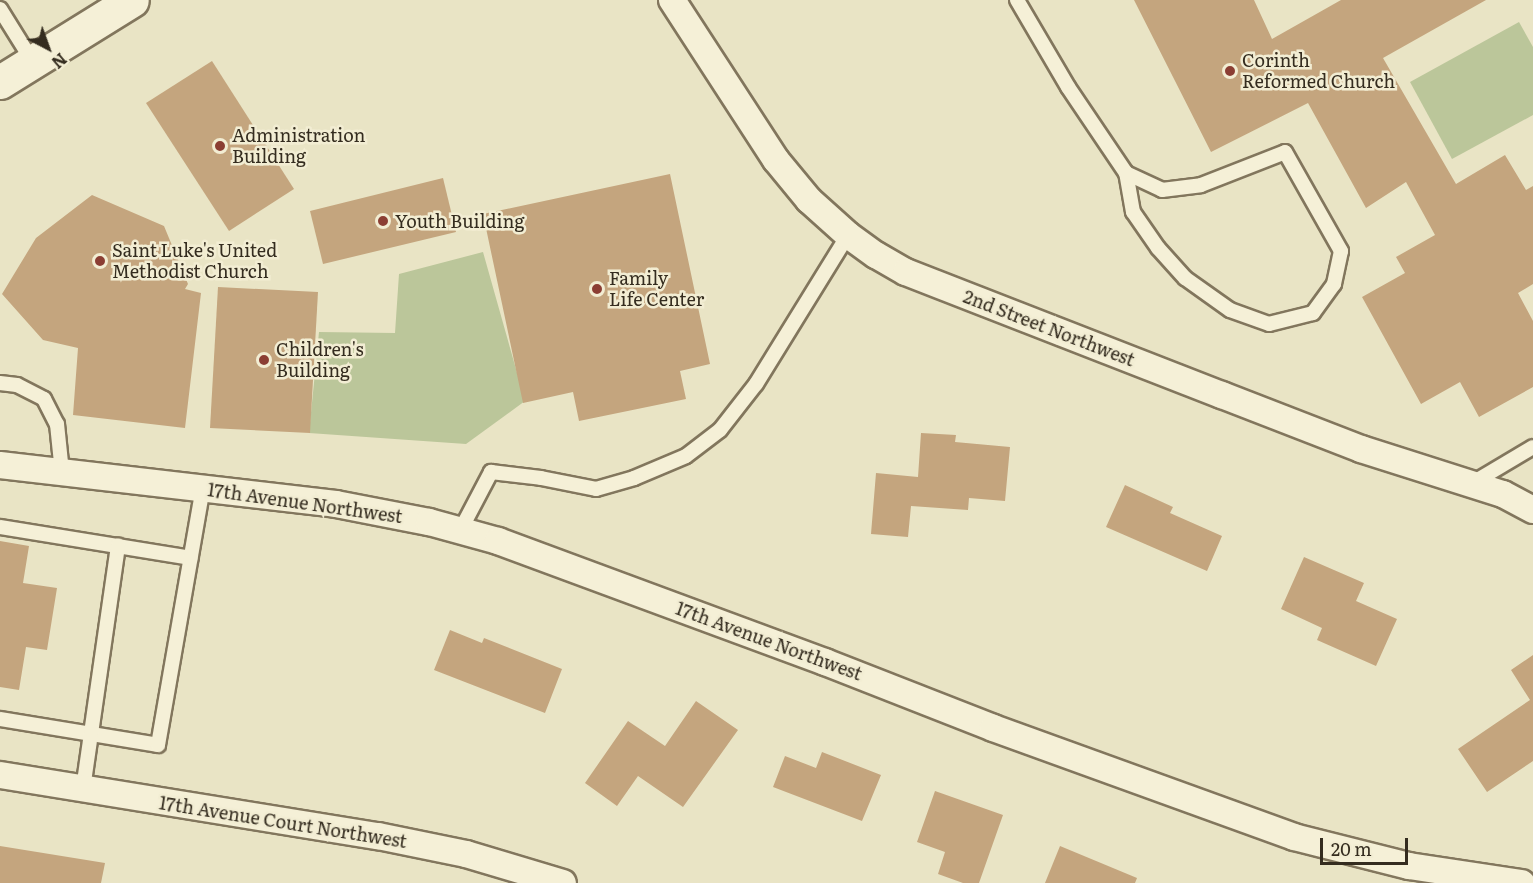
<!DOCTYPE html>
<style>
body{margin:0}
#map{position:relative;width:1533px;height:883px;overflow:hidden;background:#e9e4c5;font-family:Literata,serif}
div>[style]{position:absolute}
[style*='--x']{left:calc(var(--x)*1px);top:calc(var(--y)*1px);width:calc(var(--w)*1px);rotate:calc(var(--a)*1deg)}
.green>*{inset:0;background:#bbc69a}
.building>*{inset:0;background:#c4a57e}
.roads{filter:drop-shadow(2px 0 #82765d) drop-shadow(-2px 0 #82765d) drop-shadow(0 2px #82765d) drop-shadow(0 -2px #82765d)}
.service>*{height:14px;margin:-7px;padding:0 7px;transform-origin:7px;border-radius:7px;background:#f5f0d7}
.minor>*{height:26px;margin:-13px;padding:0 13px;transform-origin:13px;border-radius:13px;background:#f5f0d7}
.secondary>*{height:33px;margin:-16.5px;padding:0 16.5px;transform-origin:16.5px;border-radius:16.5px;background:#f5f0d7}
.dots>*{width:16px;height:16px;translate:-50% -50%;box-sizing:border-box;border:3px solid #f2edd3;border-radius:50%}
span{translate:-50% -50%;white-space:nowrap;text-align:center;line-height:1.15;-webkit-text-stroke:5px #f2edd3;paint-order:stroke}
.poi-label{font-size:18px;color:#342c1f}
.left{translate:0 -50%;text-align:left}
.street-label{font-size:18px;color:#342c1f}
.north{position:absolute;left:18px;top:18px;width:60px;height:60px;-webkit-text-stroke:4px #f2edd3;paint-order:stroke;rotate:139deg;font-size:16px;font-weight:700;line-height:24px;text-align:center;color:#342c1f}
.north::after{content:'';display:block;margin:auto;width:21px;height:27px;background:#342c1f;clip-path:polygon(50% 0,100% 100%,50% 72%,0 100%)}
.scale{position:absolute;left:1320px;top:838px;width:88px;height:27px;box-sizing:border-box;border:3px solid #342c1f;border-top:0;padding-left:8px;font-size:18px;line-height:21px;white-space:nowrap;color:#342c1f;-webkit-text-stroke:4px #f2edd3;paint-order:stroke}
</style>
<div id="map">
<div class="green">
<i style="clip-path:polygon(1519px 22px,1533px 47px,1533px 115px,1452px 159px,1410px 82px)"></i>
<i style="clip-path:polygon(483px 252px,525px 401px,466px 444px,309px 433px,319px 332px,395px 333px,399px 274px)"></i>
</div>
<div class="building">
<i style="clip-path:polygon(1134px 0,1254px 0,1272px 39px,1341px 0,1486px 0,1383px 58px,1456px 184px,1505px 155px,1526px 190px,1533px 186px,1533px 284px,1518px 293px,1533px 321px,1533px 387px,1479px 417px,1460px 382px,1421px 404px,1362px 297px,1405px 273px,1396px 257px,1435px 235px,1406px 182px,1366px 208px,1308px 103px,1211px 152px)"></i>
<i style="clip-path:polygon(212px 61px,294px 189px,229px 231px,146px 103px)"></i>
<i style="clip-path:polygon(670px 174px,710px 364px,680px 371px,686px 399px,579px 421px,573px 392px,523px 403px,483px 214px)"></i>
<i style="clip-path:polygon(443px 178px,456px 232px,323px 264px,310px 211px)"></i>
<i style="clip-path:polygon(92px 195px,164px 226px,188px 284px,185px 289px,201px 293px,185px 428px,73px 415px,78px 348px,43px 340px,2px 294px,36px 238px)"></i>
<i style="clip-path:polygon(218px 287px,318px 292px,310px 433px,210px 428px)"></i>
<i style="clip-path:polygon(921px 433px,956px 435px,955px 442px,1010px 447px,1005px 501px,969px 498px,968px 510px,911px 506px,908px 537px,871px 534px,876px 473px,918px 477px)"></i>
<i style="clip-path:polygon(1125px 485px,1173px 507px,1170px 513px,1222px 536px,1207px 571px,1106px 527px)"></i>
<i style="clip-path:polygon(0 541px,29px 546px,23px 583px,57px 588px,47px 650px,26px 647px,19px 690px,0 687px)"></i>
<i style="clip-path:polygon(1304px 557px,1364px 583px,1356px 601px,1397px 619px,1376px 666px,1317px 640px,1322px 628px,1281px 609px)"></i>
<i style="clip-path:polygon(450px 630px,482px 643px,484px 638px,562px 669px,545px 713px,434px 670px)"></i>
<i style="clip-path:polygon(1533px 655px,1533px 761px,1487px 792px,1458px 749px,1530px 700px,1511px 670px)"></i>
<i style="clip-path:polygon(696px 701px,738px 730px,683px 807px,638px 776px,617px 806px,585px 783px,628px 721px,665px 746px)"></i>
<i style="clip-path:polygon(822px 752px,881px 775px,862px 821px,773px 787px,785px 756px,816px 768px)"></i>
<i style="clip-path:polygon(935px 791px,1003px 815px,979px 883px,963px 883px,938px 874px,945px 852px,917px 842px)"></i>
<i style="clip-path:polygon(0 846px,105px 863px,101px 883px,0 883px)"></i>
<i style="clip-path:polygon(1060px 846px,1137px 878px,1135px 883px,1045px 883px)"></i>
</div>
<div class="roads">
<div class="service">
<i style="--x:1017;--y:0;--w:101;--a:59.6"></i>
<i style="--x:1068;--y:87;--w:104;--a:56"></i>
<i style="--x:1126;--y:173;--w:40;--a:25"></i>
<i style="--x:1162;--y:190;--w:39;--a:-7"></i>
<i style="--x:1201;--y:185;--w:90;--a:-21.4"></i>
<i style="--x:1285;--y:152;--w:114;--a:60.5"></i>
<i style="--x:1341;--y:251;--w:34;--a:102"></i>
<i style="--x:1334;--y:284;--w:36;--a:126"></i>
<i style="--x:1313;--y:313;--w:45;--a:166"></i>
<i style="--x:1269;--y:324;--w:41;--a:-160.3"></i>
<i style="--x:1230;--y:310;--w:55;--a:-144.6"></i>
<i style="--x:1185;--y:278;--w:40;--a:-132"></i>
<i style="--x:1158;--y:248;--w:44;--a:-124.8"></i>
<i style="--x:1133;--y:212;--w:40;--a:-100"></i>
<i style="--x:0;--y:9;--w:62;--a:58.1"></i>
<i style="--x:0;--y:383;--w:17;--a:7"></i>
<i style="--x:17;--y:385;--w:30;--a:27"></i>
<i style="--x:44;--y:399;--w:28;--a:63"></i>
<i style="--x:57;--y:424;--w:48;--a:84.1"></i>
<i style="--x:1471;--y:484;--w:72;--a:-30.8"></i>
<i style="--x:0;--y:527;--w:193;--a:9.2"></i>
<i style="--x:460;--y:531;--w:67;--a:-62.3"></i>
<i style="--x:491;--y:472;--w:50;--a:6.8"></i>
<i style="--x:541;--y:478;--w:56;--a:11.3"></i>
<i style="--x:596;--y:489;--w:40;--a:-16"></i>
<i style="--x:634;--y:478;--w:56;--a:-22.9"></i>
<i style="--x:686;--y:456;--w:43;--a:-37.4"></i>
<i style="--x:720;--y:430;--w:58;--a:-52"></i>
<i style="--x:756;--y:384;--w:175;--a:-58.3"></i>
<i style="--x:0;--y:719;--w:160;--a:9.3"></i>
<i style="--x:158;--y:745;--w:261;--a:-80.1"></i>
<i style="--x:83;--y:789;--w:246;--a:-81.8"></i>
</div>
<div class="minor">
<i style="--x:672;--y:0;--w:191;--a:57"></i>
<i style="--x:776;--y:160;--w:52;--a:50.5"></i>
<i style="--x:809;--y:200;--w:52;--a:41.9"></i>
<i style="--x:848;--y:235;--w:34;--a:36"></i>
<i style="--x:876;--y:255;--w:34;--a:30"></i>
<i style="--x:906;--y:272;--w:339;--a:21.3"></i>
<i style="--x:1222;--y:395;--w:149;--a:21.2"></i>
<i style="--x:1361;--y:449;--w:149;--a:17.6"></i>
<i style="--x:1503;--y:494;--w:34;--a:28"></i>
<i style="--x:0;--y:465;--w:338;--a:6.6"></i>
<i style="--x:336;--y:504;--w:95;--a:11"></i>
<i style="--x:429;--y:522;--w:72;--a:15.4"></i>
<i style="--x:498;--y:541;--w:349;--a:20.3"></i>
<i style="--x:825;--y:662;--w:180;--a:21.4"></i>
<i style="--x:993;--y:728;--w:320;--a:19.9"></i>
<i style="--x:1294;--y:837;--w:119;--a:14.2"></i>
<i style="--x:1409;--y:866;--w:114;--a:8.6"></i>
<i style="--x:0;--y:775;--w:383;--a:9.2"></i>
<i style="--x:378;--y:836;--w:90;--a:11.6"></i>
<i style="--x:466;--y:854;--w:101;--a:16.6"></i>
</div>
<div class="secondary">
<i style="--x:0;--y:82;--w:155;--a:-31.8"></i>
</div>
</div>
<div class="dots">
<i style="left:1230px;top:71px;background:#8b3e33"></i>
<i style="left:220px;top:146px;background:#8b3e33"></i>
<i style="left:383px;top:221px;background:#8b3e33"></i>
<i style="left:100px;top:261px;background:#8b3e33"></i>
<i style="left:597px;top:289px;background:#8b3e33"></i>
<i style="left:264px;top:360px;background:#8b3e33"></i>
</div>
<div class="poi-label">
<span class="left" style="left:1242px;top:71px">Corinth<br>Reformed Church</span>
<span class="left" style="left:232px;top:146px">Administration<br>Building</span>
<span class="left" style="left:395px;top:221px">Youth Building</span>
<span class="left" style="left:112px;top:261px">Saint Luke's United<br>Methodist Church</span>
<span class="left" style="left:609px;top:289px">Family<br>Life Center</span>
<span class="left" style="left:276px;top:360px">Children's<br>Building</span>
</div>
<div class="street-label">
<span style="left:1049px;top:328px;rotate:21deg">2nd Street Northwest</span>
<span style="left:305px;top:503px;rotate:8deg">17th Avenue Northwest</span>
<span style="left:769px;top:641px;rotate:20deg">17th Avenue Northwest</span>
<span style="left:283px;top:822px;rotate:9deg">17th Avenue Court Northwest</span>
</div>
<div class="north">N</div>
<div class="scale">20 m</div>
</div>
